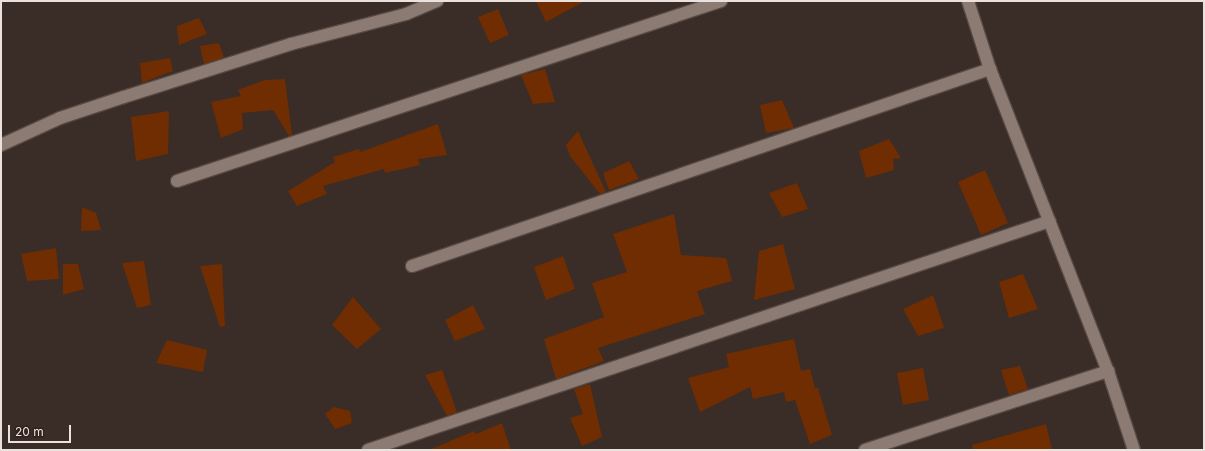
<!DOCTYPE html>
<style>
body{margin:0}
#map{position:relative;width:1205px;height:451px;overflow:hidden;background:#3a2c26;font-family:Inter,sans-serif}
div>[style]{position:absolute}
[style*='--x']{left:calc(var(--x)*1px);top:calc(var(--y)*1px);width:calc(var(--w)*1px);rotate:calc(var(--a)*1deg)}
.building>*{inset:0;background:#702d02}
.roads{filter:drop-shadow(1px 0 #564944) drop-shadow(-1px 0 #564944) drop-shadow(0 1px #564944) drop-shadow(0 -1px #564944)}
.minor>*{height:12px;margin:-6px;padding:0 6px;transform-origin:6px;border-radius:6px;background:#8c7b73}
.tertiary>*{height:12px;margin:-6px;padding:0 6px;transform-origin:6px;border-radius:6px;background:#8c7b73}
span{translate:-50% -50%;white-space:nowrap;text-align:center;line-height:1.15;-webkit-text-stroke:3px #30221c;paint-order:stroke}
.frame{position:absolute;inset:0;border:2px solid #ebe1dd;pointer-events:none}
.scale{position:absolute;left:8px;top:425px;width:63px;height:18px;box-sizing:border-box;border:2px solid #ebe1dd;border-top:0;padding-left:5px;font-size:12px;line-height:14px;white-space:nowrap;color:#ebe1dd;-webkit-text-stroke:3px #30221c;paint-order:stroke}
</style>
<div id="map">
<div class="building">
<i style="clip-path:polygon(536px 1px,585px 1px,546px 22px)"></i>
<i style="clip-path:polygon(498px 9px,509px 35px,490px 43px,478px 17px)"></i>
<i style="clip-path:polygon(199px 18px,207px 34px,179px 45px,177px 26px)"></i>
<i style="clip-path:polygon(219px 43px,224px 58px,204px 64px,200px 46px)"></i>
<i style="clip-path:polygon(170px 58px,173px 71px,142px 83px,140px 63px)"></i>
<i style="clip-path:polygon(545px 69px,555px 102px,533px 104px,521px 75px)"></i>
<i style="clip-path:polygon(285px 79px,292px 135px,289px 136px,273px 110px,242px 113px,243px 129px,221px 138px,211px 102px,241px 96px,238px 90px,265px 80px)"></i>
<i style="clip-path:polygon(782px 100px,794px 128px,766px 133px,760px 105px)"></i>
<i style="clip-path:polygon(169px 111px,168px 154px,136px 161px,131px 117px)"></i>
<i style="clip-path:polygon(438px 124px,447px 155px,418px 159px,420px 165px,385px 173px,384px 169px,323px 186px,327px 194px,297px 206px,288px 191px,335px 162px,333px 157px,359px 149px,360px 152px)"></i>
<i style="clip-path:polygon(578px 131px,606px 192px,600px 194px,570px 156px,566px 145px)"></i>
<i style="clip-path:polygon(889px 139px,901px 158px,893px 159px,894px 170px,866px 178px,859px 151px)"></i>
<i style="clip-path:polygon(629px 161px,639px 179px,609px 190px,603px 173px)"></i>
<i style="clip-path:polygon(985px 170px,1008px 223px,981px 235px,958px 182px)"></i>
<i style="clip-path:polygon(797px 183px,808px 209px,782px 217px,769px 193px)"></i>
<i style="clip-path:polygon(82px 207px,96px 213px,101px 230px,81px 231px)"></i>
<i style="clip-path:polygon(674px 214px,681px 255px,726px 258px,732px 281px,697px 291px,705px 314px,598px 348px,604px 361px,556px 379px,544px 339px,604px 317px,592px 283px,627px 272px,613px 234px)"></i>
<i style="clip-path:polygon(783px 244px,795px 289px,754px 300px,759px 251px)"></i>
<i style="clip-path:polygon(56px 248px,59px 279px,27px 281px,21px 254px)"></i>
<i style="clip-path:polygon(563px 256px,575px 289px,546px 300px,534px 267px)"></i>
<i style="clip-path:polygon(144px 261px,151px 305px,137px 308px,122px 263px)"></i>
<i style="clip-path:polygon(63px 264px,78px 264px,84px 289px,63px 295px)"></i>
<i style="clip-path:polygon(222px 264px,225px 326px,220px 327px,200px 266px)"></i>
<i style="clip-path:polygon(1023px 274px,1038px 309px,1009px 318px,999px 282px)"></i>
<i style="clip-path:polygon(933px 295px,944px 328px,918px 336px,903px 309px)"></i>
<i style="clip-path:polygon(353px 297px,381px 329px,357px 349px,332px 325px)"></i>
<i style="clip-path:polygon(473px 305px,485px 329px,455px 341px,445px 320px)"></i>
<i style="clip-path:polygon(794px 339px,801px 371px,810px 369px,815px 388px,818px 388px,832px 435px,810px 444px,795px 400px,786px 402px,784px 392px,753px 399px,750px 387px,700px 412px,688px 378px,729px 367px,726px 354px)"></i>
<i style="clip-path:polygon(167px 340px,207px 350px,203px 372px,156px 363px)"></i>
<i style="clip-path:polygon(1020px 366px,1028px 389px,1009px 395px,1001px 370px)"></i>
<i style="clip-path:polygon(923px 368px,929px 400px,903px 405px,897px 373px)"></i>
<i style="clip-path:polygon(442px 370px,457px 412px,447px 416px,425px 375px)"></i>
<i style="clip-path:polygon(590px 384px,602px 437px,582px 446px,570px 418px,583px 414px,574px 389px)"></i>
<i style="clip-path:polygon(334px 407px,350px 411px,352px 423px,335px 429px,325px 414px)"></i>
<i style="clip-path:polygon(502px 423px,511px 450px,429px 450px,474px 431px,476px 434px)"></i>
<i style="clip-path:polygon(1046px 424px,1052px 450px,973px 450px,972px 445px)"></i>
</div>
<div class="roads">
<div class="minor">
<i style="--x:1;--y:145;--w:65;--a:-24.6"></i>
<i style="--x:60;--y:118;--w:67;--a:-18.2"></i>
<i style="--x:124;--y:97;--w:175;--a:-17.6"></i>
<i style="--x:291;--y:44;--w:119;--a:-14.6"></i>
<i style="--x:406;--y:14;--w:34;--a:-23"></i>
<i style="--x:177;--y:181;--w:573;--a:-18.31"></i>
<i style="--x:412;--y:266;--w:611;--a:-18.82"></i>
<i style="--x:368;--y:450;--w:719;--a:-18.56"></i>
<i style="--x:865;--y:450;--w:256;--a:-18"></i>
</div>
<div class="tertiary">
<i style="--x:968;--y:1;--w:71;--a:72.1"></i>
<i style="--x:990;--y:69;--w:324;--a:68.7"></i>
<i style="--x:1108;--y:371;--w:83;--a:71.8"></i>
</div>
</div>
<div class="frame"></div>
<div class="scale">20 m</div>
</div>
